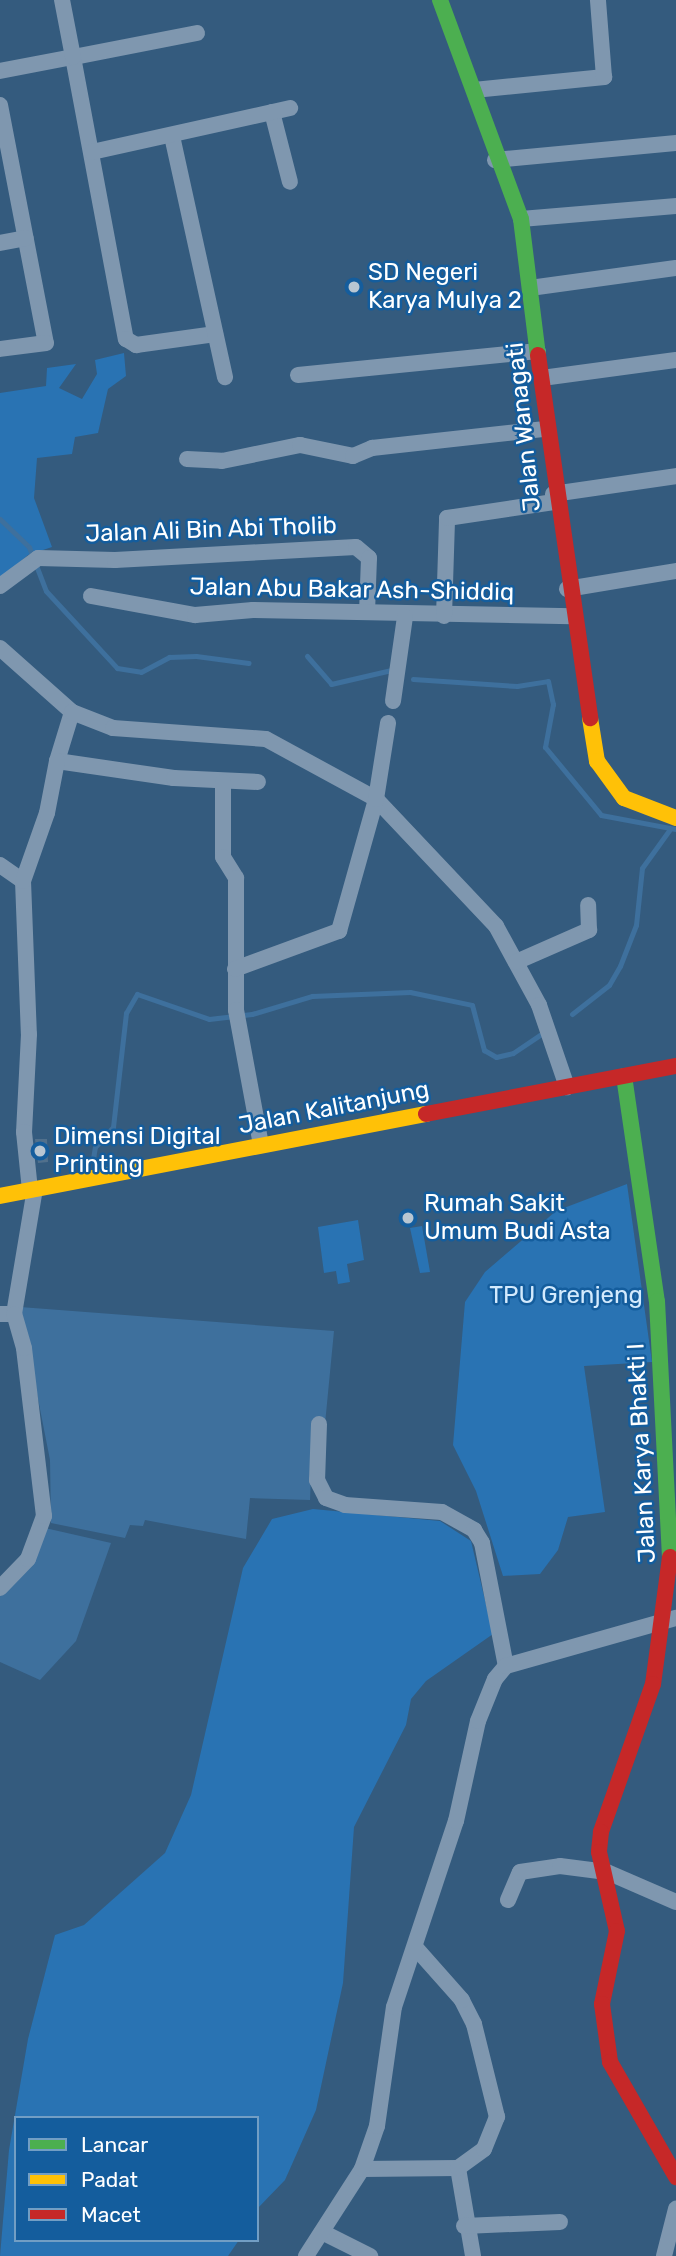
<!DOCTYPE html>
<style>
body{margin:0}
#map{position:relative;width:676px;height:2256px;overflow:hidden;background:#345b7e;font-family:Rubik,sans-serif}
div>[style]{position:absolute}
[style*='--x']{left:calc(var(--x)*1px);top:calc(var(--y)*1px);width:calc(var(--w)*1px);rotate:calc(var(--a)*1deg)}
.green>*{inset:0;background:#2973b3}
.water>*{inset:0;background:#3e709d}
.stream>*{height:5px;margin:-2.5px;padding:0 2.5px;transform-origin:2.5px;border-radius:2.5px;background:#3e709d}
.building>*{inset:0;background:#51708c}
.street>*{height:16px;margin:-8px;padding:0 8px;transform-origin:8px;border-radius:8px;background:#7f97af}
.fast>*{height:16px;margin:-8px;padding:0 8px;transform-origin:8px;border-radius:8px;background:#4caf50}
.slow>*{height:16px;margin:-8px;padding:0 8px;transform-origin:8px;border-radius:8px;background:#ffc107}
.jam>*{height:16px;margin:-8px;padding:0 8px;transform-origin:8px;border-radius:8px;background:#c62828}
.dots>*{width:19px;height:19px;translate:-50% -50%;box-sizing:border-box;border:4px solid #145d9d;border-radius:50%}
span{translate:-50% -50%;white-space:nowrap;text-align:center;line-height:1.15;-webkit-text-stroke:5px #145d9d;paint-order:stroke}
.poi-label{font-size:24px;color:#fff}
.left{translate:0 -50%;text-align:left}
.street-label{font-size:24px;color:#fff}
.park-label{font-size:24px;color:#d3eafd}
.legend{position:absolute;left:14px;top:2116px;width:245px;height:126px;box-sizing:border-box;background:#145d9d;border:2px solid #729ec4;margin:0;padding:9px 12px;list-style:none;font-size:21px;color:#fff}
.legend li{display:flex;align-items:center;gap:14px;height:35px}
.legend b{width:35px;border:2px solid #729ec4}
</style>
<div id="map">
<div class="green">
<i style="clip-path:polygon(124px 353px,126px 376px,108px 389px,98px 433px,75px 437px,72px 454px,37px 458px,34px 498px,52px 547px,28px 555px,0 579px,0 393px,46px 386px,47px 368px,76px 364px,59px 388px,82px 399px,97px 374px,95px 360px)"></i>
<i style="clip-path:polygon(627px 1184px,652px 1362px,584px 1366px,605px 1512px,568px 1517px,558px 1550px,540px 1574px,503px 1576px,476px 1491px,453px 1445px,465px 1302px,485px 1272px,556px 1211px)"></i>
<i style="clip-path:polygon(358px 1220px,364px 1260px,347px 1264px,350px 1282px,338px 1284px,336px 1271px,324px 1273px,318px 1227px)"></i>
<i style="clip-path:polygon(422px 1226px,430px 1272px,420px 1273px,410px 1228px)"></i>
<i style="clip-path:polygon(313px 1509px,440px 1521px,471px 1541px,493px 1634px,426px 1681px,411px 1699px,406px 1725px,354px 1827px,343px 1983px,316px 2110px,285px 2180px,257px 2209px,257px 2118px,16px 2118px,16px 2240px,239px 2240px,228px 2256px,0 2256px,9px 2150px,28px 2039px,55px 1935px,84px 1925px,165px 1853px,191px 1795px,243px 1568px,272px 1519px)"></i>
</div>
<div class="water">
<i style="clip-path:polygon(20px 1307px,334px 1331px,325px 1424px,313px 1424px,310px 1500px,250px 1498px,246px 1539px,145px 1520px,143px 1526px,130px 1525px,125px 1538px,51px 1523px,50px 1460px)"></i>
<i style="clip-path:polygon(45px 1528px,111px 1543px,76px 1641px,40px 1680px,0 1662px,0 1592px)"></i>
</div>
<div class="stream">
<i style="--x:0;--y:519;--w:40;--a:44"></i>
<i style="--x:29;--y:547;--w:47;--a:68.9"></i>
<i style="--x:46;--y:591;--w:105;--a:47.3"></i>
<i style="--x:117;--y:668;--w:24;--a:9"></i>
<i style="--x:141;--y:672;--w:32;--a:-28"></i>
<i style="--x:169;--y:657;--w:27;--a:-2"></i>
<i style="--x:196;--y:656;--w:53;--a:7.5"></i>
<i style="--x:307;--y:656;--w:37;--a:49"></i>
<i style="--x:331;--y:684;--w:62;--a:-13.1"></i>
<i style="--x:413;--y:679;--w:104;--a:3.9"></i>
<i style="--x:517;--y:686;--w:31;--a:-9"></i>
<i style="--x:548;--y:681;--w:24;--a:78"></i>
<i style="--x:553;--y:704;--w:44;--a:100.5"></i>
<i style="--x:545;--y:747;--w:88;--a:50.5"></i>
<i style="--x:601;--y:815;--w:76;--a:10.6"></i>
<i style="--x:572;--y:1014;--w:47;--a:-38.1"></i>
<i style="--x:609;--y:985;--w:22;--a:-60"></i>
<i style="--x:620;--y:966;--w:44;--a:-68.7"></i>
<i style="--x:636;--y:925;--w:57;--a:-84"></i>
<i style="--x:642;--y:868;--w:48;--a:-54.3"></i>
<i style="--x:93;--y:1159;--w:12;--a:-81"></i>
<i style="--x:95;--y:1147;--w:27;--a:-48"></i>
<i style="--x:113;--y:1127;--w:115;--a:-83.5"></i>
<i style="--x:126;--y:1013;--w:22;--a:-60"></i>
<i style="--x:137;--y:994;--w:76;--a:19.1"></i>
<i style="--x:209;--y:1019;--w:43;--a:-6.6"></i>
<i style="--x:252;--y:1014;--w:63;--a:-16.7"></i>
<i style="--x:312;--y:996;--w:98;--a:-2.3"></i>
<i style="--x:410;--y:992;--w:63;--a:11.8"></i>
<i style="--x:472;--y:1005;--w:47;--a:75.1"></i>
<i style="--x:484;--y:1050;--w:14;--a:30"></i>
<i style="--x:496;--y:1057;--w:17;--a:-13"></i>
<i style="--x:513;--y:1053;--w:37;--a:-34"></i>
</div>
<div class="building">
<i style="clip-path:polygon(35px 1139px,47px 1139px,48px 1162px,38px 1163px)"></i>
</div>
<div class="street">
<i style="--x:197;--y:33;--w:126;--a:169"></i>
<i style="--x:73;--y:57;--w:287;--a:79.4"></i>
<i style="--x:126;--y:339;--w:12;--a:31"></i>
<i style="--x:136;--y:345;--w:80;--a:-7.9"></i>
<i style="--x:0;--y:71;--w:74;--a:-10.9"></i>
<i style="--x:73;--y:57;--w:58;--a:-100.9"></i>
<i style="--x:474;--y:90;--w:131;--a:-5.7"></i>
<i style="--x:604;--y:77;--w:77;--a:-94.5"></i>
<i style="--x:0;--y:105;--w:242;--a:79.1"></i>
<i style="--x:46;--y:343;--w:46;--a:172.6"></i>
<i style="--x:272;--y:112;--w:72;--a:75.6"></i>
<i style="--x:172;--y:136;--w:247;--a:77.6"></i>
<i style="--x:92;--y:152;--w:203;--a:-12.5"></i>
<i style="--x:495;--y:160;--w:182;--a:-5.4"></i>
<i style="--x:521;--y:219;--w:156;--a:-4.8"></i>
<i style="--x:0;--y:243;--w:26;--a:-11"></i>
<i style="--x:530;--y:288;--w:147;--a:-7.8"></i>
<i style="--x:298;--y:375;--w:241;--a:-5.7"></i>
<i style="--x:542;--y:378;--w:135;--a:-7.7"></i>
<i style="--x:187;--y:459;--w:35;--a:3"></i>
<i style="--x:222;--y:461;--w:80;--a:-11.6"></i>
<i style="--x:300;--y:445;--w:54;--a:11.7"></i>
<i style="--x:353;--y:456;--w:21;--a:-23"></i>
<i style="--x:372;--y:448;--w:174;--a:-6.3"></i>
<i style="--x:553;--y:494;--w:124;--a:-8.3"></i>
<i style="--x:0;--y:586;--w:47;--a:-36.4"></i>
<i style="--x:38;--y:558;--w:77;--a:1.5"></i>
<i style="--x:115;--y:560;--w:241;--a:-3.1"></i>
<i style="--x:356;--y:547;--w:17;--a:40"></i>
<i style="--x:369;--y:558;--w:54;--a:92.1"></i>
<i style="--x:567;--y:589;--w:110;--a:-9.4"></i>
<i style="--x:91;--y:596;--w:106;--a:10.4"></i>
<i style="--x:195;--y:615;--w:58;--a:-4.9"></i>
<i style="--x:253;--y:610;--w:320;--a:1.1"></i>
<i style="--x:444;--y:616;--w:98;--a:-88.2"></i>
<i style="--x:447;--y:518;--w:108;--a:-8.5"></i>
<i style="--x:0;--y:648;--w:96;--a:41.6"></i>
<i style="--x:72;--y:712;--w:51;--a:107"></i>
<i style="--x:57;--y:761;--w:118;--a:8.3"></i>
<i style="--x:174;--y:778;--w:84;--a:2.7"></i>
<i style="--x:393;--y:701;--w:85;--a:-81.9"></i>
<i style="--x:72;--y:712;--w:44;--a:21.3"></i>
<i style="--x:113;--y:728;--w:153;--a:4.1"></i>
<i style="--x:266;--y:739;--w:125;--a:28.6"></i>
<i style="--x:376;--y:799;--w:175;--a:46.6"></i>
<i style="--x:496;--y:926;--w:90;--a:61.4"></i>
<i style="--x:539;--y:1005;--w:87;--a:71.1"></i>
<i style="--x:223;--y:782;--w:75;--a:90"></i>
<i style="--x:223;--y:857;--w:25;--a:58"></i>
<i style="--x:236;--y:878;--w:132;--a:90"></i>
<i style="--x:236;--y:1010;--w:137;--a:79.5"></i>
<i style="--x:0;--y:865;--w:28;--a:35"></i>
<i style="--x:23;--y:881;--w:153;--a:87.8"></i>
<i style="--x:29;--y:1034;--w:98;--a:92.9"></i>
<i style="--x:24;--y:1132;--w:58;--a:84.1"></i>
<i style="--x:23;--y:881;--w:72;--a:-70.6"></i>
<i style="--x:47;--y:813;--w:53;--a:-79.1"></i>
<i style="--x:516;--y:962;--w:80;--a:-23.7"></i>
<i style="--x:589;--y:930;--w:25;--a:-92"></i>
<i style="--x:235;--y:969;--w:111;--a:-20.1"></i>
<i style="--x:339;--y:931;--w:137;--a:-74.3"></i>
<i style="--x:376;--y:799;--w:77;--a:-81"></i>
<i style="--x:0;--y:1314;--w:14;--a:0"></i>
<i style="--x:14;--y:1314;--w:127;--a:-80.5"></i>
<i style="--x:319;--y:1424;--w:56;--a:92"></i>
<i style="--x:317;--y:1480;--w:20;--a:63"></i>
<i style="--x:326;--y:1498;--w:20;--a:20"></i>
<i style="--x:345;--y:1505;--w:97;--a:4.1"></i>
<i style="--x:442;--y:1512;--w:37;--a:29"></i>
<i style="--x:474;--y:1530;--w:15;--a:58"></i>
<i style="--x:482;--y:1543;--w:125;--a:79"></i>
<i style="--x:0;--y:1588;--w:40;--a:-46"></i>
<i style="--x:28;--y:1559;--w:46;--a:-69.6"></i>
<i style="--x:44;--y:1516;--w:169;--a:-96.8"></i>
<i style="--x:24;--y:1348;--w:35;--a:-106"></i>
<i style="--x:508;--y:1900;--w:30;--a:-67"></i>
<i style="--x:520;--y:1872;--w:40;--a:-8.5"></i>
<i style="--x:560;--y:1866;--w:47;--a:7.3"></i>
<i style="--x:607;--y:1872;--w:75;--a:23.5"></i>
<i style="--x:458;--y:2168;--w:89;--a:80.3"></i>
<i style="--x:362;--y:2169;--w:96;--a:-0.6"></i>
<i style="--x:458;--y:2168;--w:32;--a:-36"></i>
<i style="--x:484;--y:2149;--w:35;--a:-68"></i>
<i style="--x:497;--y:2117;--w:96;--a:-103.9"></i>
<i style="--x:474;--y:2024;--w:27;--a:-117"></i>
<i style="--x:462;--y:2000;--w:71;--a:-131.6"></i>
<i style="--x:464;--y:2226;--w:96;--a:-2.4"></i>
<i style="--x:322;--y:2232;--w:54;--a:26.6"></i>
<i style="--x:306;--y:2256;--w:103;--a:-57.2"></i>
<i style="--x:362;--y:2169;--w:46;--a:-70.8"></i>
<i style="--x:377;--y:2126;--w:120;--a:-81.9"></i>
<i style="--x:394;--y:2007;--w:196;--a:-71.6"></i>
<i style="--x:456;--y:1821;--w:102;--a:-77.6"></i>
<i style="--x:478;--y:1721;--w:45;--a:-68"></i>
<i style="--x:495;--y:1679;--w:17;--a:-50"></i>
<i style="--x:506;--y:1666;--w:177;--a:-15.8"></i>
<i style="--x:664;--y:2256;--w:49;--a:-75.7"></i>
</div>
<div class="fast">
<i style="--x:440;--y:0;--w:233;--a:69.7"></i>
<i style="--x:521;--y:219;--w:137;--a:82.9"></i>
<i style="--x:624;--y:1076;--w:227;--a:81.7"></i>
<i style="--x:657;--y:1301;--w:256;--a:87.1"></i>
</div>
<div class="slow">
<i style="--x:590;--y:718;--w:44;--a:80.8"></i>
<i style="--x:597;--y:761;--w:46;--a:53.9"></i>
<i style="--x:624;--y:798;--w:56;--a:21"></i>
<i style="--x:0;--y:1196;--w:434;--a:-10.9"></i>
</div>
<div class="jam">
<i style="--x:538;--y:355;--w:367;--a:81.8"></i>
<i style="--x:426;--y:1114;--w:255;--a:-10.9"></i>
<i style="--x:670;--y:1557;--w:128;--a:97.6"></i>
<i style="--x:653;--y:1684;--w:157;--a:109.4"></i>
<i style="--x:601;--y:1832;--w:20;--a:96"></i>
<i style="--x:599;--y:1852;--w:81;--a:77.2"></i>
<i style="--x:617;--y:1931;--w:75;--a:101.6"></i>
<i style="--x:602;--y:2004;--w:59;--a:82.1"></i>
<i style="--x:610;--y:2062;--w:133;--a:60.1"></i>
</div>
<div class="dots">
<i style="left:354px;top:287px;background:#b8c6d2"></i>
<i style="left:40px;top:1151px;background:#b8c6d2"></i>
<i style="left:408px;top:1218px;background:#b8c6d2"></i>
</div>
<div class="poi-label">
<span class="left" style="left:368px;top:287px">SD Negeri<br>Karya Mulya 2</span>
<span class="left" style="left:54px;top:1151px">Dimensi Digital<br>Printing</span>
<span class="left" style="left:424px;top:1218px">Rumah Sakit<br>Umum Budi Asta</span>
</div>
<div class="street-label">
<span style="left:524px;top:427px;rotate:-96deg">Jalan Wanagati</span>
<span style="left:211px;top:530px;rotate:-2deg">Jalan Ali Bin Abi Tholib</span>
<span style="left:352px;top:590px;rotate:1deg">Jalan Abu Bakar Ash-Shiddiq</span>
<span style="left:334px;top:1108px;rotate:-11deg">Jalan Kalitanjung</span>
<span style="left:642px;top:1453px;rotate:-93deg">Jalan Karya Bhakti I</span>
</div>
<div class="park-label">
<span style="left:566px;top:1296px">TPU Grenjeng</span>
</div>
<ul class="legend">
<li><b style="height:9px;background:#4caf50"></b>Lancar</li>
<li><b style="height:9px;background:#ffc107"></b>Padat</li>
<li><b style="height:9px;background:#c62828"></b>Macet</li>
</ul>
</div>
